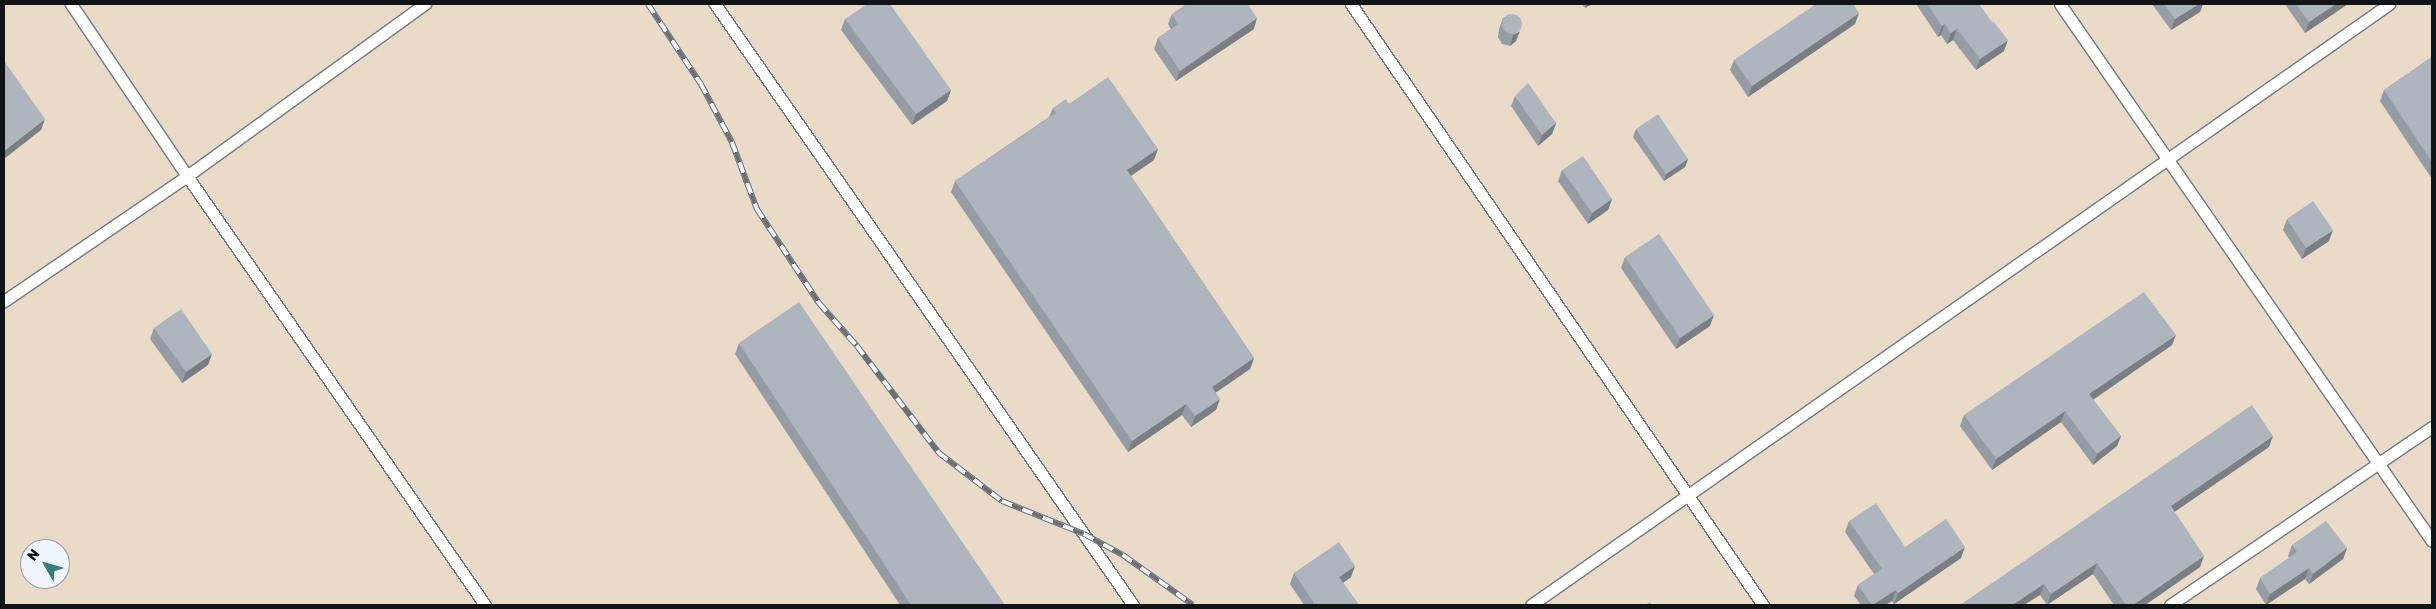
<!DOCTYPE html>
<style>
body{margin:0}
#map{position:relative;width:2436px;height:609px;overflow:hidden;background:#e1e8f1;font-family:Rubik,sans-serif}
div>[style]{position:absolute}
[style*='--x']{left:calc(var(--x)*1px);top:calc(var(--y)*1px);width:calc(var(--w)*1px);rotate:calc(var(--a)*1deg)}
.industrial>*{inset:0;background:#e9dbc8}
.roads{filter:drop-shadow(1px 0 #747b83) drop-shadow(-1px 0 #747b83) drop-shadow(0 1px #747b83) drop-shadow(0 -1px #747b83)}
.lane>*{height:11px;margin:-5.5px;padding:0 5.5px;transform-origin:5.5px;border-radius:5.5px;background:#fff}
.rail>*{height:5.5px;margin-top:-2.75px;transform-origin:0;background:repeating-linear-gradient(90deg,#eef5ff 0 11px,#6b7076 0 22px);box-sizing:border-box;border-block:1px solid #6b7076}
.wall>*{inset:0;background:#969ca3}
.shaded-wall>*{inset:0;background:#7a7f85}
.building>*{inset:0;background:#aeb5be}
.round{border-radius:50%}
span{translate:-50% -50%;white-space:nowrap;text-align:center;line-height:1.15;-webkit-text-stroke:5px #eef5ff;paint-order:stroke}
.frame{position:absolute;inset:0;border:5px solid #111417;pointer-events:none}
.north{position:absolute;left:20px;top:539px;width:50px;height:50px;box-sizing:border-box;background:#eef5ff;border:1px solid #969ba2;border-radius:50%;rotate:308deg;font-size:14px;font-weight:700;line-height:20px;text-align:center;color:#111417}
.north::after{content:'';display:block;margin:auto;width:18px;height:22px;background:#377e79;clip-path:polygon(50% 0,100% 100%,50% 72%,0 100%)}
</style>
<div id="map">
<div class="industrial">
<i style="clip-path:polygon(evenodd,4px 4px,2432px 4px,2432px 605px,4px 605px,4px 4px,30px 549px,60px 549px,60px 579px,30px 579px,30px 549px)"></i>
</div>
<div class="roads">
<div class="lane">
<i style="--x:71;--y:4;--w:207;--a:56"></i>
<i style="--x:187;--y:176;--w:522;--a:55.21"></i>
<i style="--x:715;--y:4;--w:732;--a:55.18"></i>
<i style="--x:1351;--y:4;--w:729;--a:55.57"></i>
<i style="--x:2060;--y:4;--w:653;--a:55.29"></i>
<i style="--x:4;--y:301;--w:222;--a:-34.3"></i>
<i style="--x:187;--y:176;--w:294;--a:-35.9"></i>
<i style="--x:1531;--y:605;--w:1048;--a:-35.01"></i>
<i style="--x:2170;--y:605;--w:317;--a:-34.2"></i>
</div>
</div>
<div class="rail">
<i style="--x:648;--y:4;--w:96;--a:56.5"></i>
<i style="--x:701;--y:84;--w:66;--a:61.9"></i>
<i style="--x:732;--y:142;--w:72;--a:69.5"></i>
<i style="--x:757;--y:209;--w:113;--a:56.6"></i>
<i style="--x:819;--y:303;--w:57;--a:48.5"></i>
<i style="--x:857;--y:346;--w:135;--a:52.5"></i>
<i style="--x:939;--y:453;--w:79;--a:37.3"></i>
<i style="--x:1002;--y:501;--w:88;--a:21.9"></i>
<i style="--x:1084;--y:534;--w:44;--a:28.3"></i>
<i style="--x:1123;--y:555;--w:86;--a:35.5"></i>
</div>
<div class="wall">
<i style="clip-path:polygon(1582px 4px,1592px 4px,1585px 8px)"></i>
<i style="clip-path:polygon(1916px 4px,1979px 4px,2004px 51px,1976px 70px,1953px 40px,1947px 44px,1941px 35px,1938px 37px)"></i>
<i style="clip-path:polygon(2152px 4px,2203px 4px,2200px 12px,2171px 30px)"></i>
<i style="clip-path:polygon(2285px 4px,2348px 4px,2305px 33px)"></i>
<i style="clip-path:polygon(1172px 14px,1254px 29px,1176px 81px,1154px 49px,1158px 38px,1171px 29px,1168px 24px)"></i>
<i style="clip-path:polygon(1510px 14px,1516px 41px,1510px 46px,1502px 44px,1498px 37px,1499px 29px,1503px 18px)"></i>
<i style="clip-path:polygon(845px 19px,951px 90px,947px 101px,912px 125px,841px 30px)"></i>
<i style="clip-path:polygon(1855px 24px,1748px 97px,1730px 70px,1734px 60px)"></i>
<i style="clip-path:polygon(2432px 57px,2432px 179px,2380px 101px,2384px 90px)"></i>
<i style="clip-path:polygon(1515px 96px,1556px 123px,1552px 134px,1538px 146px,1511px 106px)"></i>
<i style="clip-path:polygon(1069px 104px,1158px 149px,1154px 160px,1131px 176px,1254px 358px,1250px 369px,1216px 392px,1216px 410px,1191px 427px,1182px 415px,1128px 452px,951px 192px,955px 181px,1049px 117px,1053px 108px)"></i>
<i style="clip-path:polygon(1636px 129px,1688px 159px,1685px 167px,1664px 181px,1633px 137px)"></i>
<i style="clip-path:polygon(1562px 170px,1612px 199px,1608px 210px,1588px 224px,1558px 181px)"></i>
<i style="clip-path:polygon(2287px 219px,2329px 241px,2302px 259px,2283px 230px)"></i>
<i style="clip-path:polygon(1625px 257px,1710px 326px,1676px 349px,1621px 268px)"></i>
<i style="clip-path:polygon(154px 328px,208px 365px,182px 383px,150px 339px)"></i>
<i style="clip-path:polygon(739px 343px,1005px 605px,900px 605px,735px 354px)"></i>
<i style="clip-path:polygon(2172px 345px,2093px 400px,2121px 436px,2117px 446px,2093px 465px,2061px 422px,1992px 470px,1960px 426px,1964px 415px)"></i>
<i style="clip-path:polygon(2269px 447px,2174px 512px,2200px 567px,2145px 605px,2114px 605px,2093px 574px,2047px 605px,2040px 595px,1960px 605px)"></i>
<i style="clip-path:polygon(1849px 521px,1905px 547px,1961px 558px,1894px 604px,1892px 601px,1885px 605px,1861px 605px,1854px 596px,1858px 585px,1874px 574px,1845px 532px)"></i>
<i style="clip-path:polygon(2292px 545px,2347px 548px,2343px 559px,2309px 584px,2305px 579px,2266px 605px,2256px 589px,2260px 578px,2289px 558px,2288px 556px)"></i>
<i style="clip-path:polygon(1294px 573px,1351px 577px,1343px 583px,1359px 605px,1304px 605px,1290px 584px)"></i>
</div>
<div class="shaded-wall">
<i style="clip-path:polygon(1587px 4px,1592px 4px,1585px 8px)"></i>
<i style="clip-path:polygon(2199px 4px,2203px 4px,2200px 12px,2171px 30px,2175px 19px)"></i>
<i style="clip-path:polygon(2336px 4px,2348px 4px,2305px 33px,2309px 22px)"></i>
<i style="clip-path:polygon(1859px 13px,1855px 24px,1748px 97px,1752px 86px)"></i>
<i style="clip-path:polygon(1257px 18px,1254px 29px,1176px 81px,1180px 71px)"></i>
<i style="clip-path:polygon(1945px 24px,1941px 35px,1938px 37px,1942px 26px)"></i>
<i style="clip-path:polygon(1957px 29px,1953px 40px,1947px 44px,1951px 33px)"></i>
<i style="clip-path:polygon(1520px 31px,1516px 41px,1510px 46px,1513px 35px)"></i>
<i style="clip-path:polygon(2008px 40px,2004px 51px,1976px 70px,1980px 59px)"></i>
<i style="clip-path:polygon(951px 90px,947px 101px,912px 125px,916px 114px)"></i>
<i style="clip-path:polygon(45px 119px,41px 130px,4px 159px,4px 151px)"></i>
<i style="clip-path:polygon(1556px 123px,1552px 134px,1538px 146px,1542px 135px)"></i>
<i style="clip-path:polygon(1158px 149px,1154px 160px,1123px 181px,1127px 170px)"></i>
<i style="clip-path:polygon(1688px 159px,1685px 167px,1664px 181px,1666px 174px)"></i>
<i style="clip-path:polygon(1612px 199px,1608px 210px,1588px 224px,1592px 213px)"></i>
<i style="clip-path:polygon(2333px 230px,2329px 241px,2302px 259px,2306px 248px)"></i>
<i style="clip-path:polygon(1714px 315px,1710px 326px,1676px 349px,1680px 338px)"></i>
<i style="clip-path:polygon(2176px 335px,2172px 345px,2085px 405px,2089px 394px)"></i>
<i style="clip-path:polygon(212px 354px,208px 365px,182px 383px,186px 372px)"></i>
<i style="clip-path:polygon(1254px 358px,1250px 369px,1208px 398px,1212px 387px)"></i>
<i style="clip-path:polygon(1220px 399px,1216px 410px,1191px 427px,1195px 416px)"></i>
<i style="clip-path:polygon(1186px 404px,1182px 415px,1128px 452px,1132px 441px)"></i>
<i style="clip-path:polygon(2065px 411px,2061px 422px,1992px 470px,1996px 459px)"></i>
<i style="clip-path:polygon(2121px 436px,2117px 446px,2093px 465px,2097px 454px)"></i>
<i style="clip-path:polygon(2273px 436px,2269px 447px,2167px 517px,2171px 506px)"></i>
<i style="clip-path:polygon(1965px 547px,1961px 558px,1894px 604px,1898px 593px)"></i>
<i style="clip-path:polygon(2347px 548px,2343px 559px,2309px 584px,2313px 574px)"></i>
<i style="clip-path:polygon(2204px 556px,2200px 567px,2145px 605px,2133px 605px)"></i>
<i style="clip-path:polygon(2097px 563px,2093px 574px,2047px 605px,2051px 594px)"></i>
<i style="clip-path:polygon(1355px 566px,1351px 577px,1335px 588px,1339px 577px)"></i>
<i style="clip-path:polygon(2309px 568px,2305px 579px,2266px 605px,2270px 594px)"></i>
<i style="clip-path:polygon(2044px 584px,2040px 595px,2024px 605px,2012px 605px)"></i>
<i style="clip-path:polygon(1896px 590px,1892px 601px,1885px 605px,1873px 605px)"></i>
</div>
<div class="building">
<i style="clip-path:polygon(867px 4px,890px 4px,951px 90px,916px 114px,845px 19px)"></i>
<i style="clip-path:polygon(1186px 4px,1248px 4px,1257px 18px,1180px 71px,1158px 38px,1178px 24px,1172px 14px)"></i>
<i style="clip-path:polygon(1816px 4px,1853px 4px,1859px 13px,1752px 86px,1734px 60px)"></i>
<i style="clip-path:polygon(1927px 4px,1979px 4px,1992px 22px,1993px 21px,2008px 40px,1980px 59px,1957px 29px,1951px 33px,1945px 24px,1942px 26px)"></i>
<i style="clip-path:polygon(2164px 4px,2199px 4px,2175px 19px)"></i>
<i style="clip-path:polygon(2296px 4px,2336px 4px,2309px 22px)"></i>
<i class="round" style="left:1502px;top:14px;width:20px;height:20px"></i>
<i style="clip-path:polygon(2432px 57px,2432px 162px,2384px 90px)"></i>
<i style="clip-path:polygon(4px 61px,45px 119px,4px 151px)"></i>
<i style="clip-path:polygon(1108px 77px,1158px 149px,1127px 170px,1254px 358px,1212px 387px,1220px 399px,1195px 416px,1186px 404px,1132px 441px,955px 181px,1056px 113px,1053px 108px,1066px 99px,1069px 104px)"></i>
<i style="clip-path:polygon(1528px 83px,1556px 123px,1542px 135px,1515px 96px)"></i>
<i style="clip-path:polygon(1658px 114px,1688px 159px,1666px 174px,1636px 129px)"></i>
<i style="clip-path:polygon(1583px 156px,1612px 199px,1592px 213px,1562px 170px)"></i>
<i style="clip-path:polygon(2313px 201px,2333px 230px,2306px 248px,2287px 219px)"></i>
<i style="clip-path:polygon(1659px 234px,1714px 315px,1680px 338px,1625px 257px)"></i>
<i style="clip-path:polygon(2144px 292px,2176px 335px,2089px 394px,2121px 436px,2097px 454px,2065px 411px,1996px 459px,1964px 415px)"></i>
<i style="clip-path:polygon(799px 302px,1005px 605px,911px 605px,739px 343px)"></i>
<i style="clip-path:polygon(181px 309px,212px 354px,186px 372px,154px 328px)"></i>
<i style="clip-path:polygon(2252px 405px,2273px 436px,2171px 506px,2204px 556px,2133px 605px,2126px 605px,2097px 563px,2051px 594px,2044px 584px,2012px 605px,1960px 605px)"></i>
<i style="clip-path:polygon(1876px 503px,1905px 547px,1946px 519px,1965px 547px,1898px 593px,1896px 590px,1872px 605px,1858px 585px,1882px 569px,1849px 521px)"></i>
<i style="clip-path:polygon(2326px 521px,2347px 548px,2313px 574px,2309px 568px,2270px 594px,2260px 578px,2297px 552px,2292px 545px)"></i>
<i style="clip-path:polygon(1339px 542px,1355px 566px,1339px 577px,1359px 605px,1310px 605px,1314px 603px,1294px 573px)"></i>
<i style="clip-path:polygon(1650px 602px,1652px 605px,1645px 605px)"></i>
</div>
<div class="frame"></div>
<div class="north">N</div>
</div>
